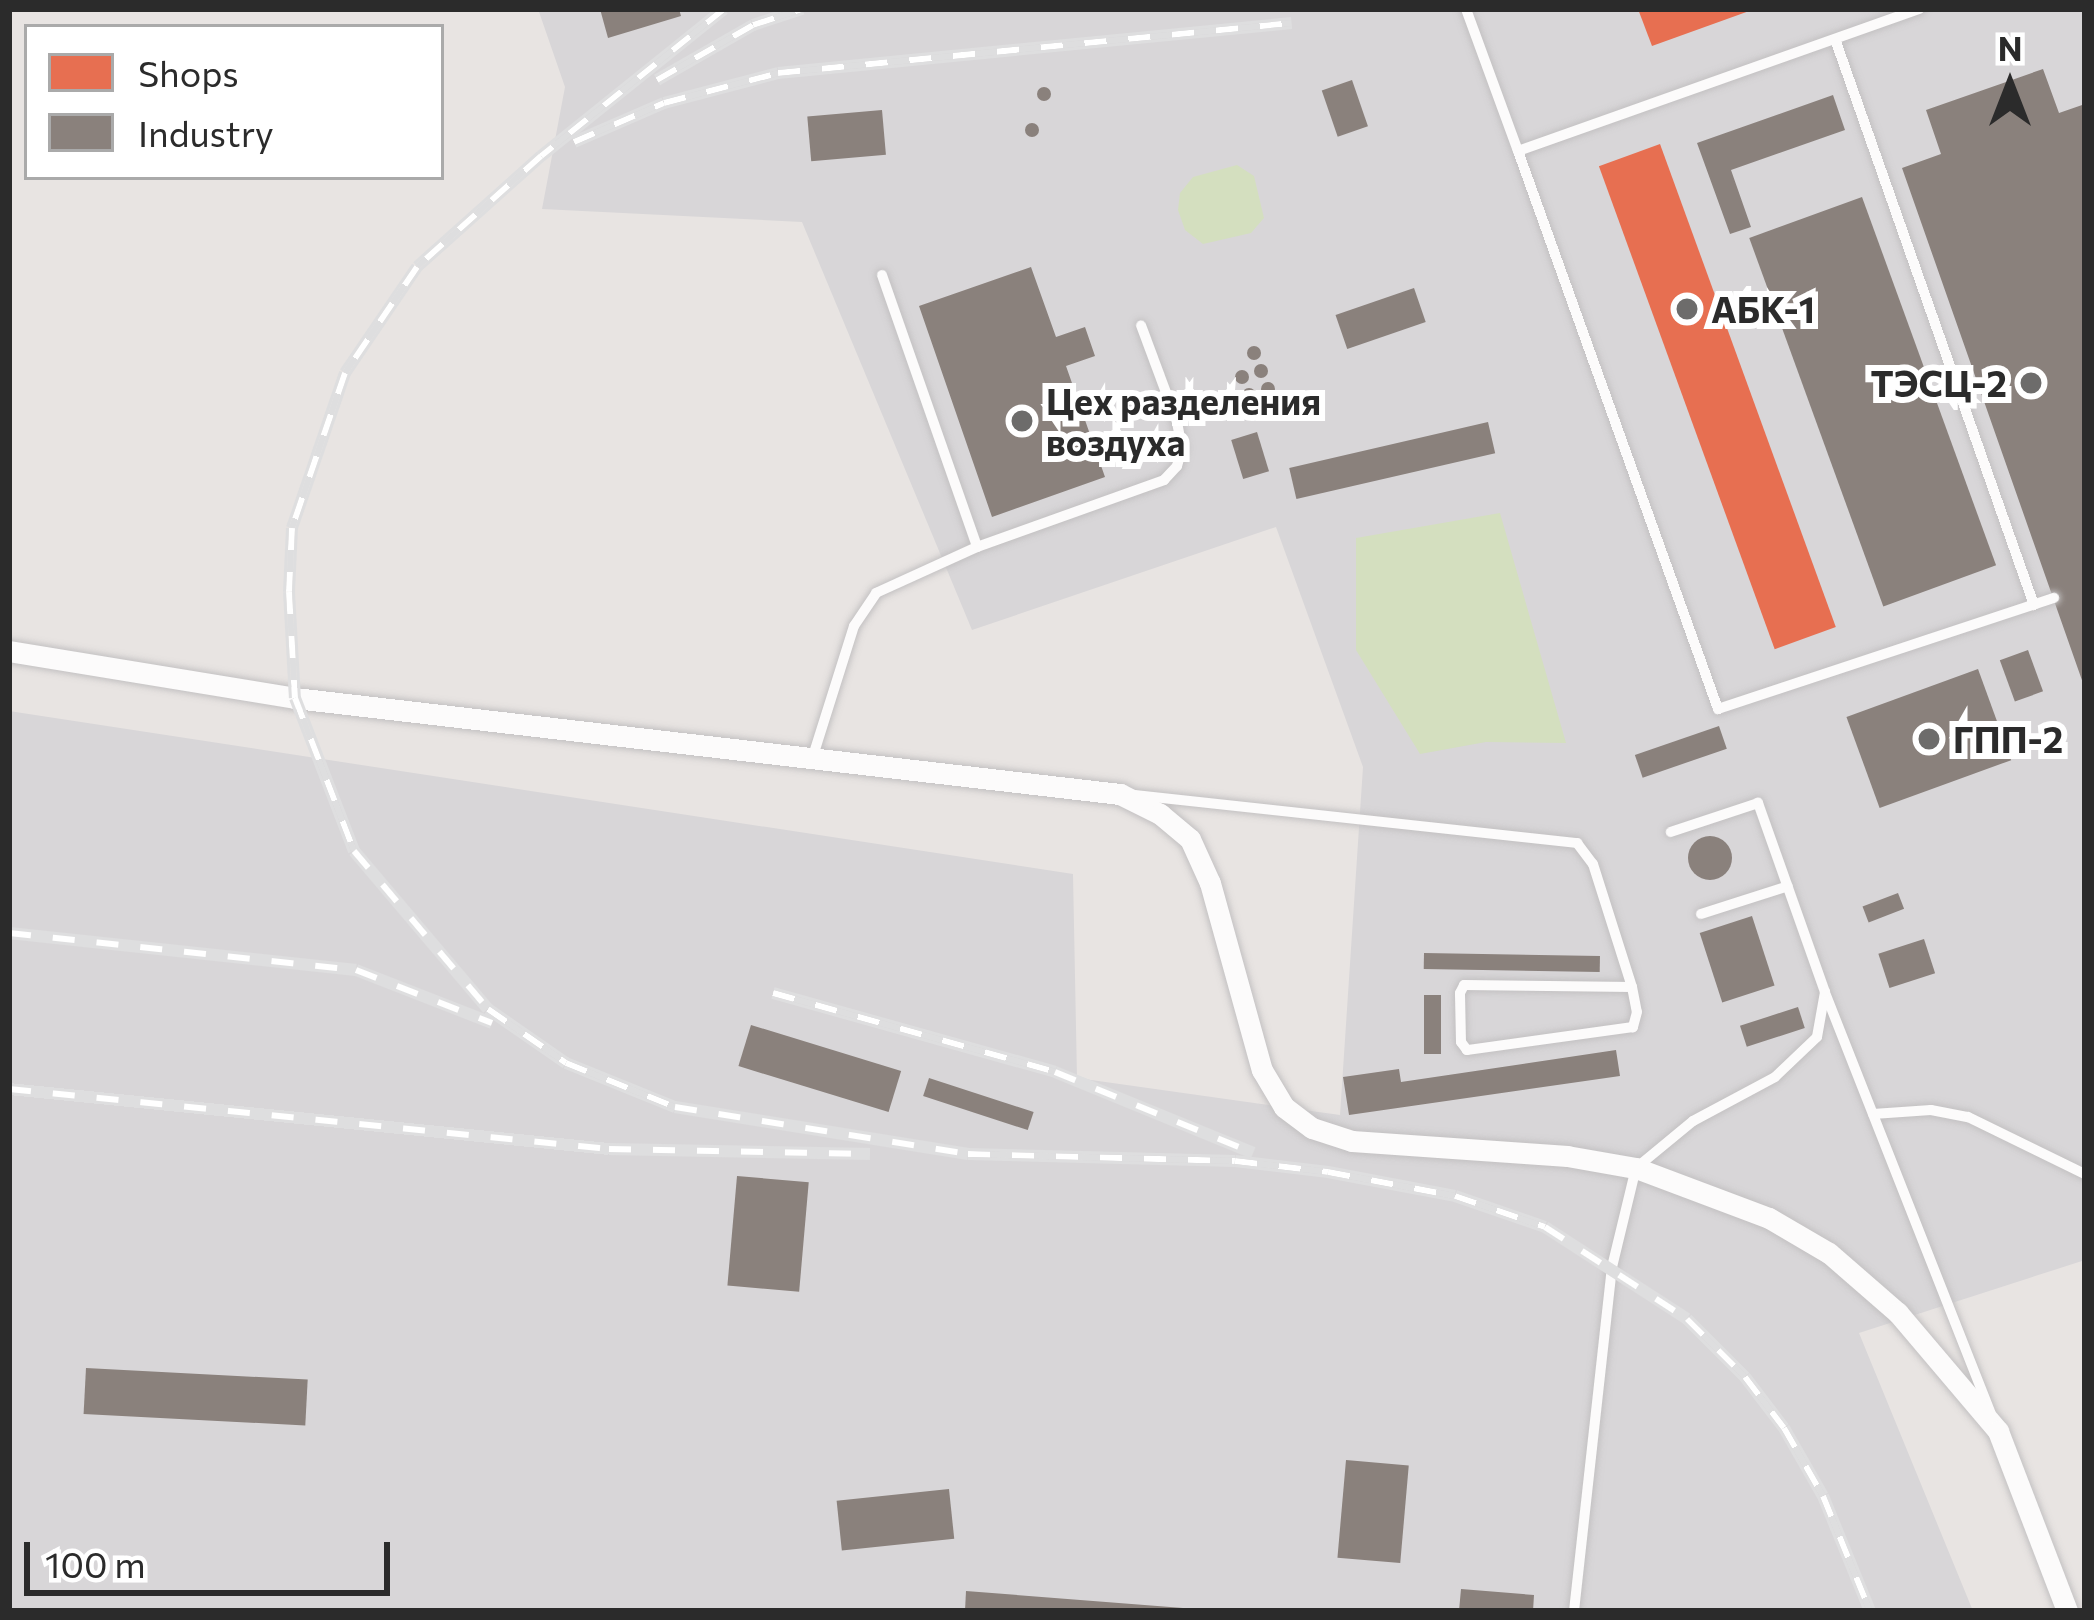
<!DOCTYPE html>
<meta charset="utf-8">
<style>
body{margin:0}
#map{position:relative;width:2094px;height:1620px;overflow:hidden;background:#e8e4e2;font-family:Commissioner,sans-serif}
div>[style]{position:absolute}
.industrial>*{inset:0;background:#d8d6d8}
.green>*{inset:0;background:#d4dfbf}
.shops>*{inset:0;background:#e76f51;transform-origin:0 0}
.industry>*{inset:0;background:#8a817c;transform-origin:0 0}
.round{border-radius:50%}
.roads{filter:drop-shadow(0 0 3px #c3c1c2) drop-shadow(0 0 3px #c3c1c2)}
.service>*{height:10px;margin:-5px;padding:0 5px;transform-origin:5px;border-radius:5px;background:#fcfbfb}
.minor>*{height:21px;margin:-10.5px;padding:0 10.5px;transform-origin:10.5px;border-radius:10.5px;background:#fcfbfb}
.rail>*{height:12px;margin-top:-6px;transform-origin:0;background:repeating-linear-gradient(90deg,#fff 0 22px,#dededf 0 44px);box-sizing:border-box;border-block:3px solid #dededf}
.dots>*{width:33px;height:33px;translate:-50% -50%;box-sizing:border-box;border:6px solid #fff;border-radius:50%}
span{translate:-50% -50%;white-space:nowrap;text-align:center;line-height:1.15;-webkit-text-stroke:12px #fff;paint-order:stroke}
.poi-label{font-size:36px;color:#2b2b2b;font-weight:700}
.left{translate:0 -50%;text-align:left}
.right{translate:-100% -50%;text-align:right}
.frame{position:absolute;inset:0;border:12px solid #2b2b2b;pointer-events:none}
.legend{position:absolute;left:24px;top:24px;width:420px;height:156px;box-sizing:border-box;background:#fff;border:3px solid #aaa;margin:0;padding:15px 21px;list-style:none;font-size:36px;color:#2b2b2b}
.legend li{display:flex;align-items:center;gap:24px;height:60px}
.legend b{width:60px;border:3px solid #aaa}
.north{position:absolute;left:1950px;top:24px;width:120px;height:120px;-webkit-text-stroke:9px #fff;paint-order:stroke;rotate:0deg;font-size:33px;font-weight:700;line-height:48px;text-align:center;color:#2b2b2b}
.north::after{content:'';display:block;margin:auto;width:42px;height:54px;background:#2b2b2b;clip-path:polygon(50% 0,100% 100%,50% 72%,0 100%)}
.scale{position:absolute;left:24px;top:1542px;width:366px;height:54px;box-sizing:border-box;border:6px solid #2b2b2b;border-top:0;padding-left:15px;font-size:36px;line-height:42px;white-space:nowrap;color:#2b2b2b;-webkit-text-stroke:9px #fff;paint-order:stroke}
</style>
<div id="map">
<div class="industrial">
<div style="clip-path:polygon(538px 9px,2085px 9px,2085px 1260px,1859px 1333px,1973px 1611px,9px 1611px,9px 711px,1073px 874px,1077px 1078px,1340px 1115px,1363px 767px,1276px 527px,972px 630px,802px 222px,542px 209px,565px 87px)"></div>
</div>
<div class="green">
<div style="clip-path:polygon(1237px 165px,1254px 176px,1264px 218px,1251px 233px,1203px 244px,1185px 230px,1178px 210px,1180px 193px,1193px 177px)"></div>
<div style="clip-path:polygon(1500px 513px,1566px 743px,1486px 742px,1420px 754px,1356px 650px,1356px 538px)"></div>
</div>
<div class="shops">
<div style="clip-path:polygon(1638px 9px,1752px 9px,1752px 10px,1652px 46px)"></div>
<div style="left:1660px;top:144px;width:514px;height:65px;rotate:70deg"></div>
</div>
<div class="industry">
<div style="clip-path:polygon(600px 9px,679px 9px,681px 16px,608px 38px)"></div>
<div style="clip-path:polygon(2043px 69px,2059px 113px,2085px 104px,2084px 686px,1902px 168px,1941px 154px,1926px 110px)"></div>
<div style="left:1352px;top:80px;width:49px;height:32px;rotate:71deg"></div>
<div class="round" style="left:1037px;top:87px;width:14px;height:14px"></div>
<div style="clip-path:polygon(1833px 95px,1845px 130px,1731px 170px,1751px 227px,1730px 234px,1697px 143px)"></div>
<div style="left:882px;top:110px;width:45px;height:75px;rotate:85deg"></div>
<div class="round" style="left:1025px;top:123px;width:14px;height:14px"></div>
<div style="left:1862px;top:197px;width:392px;height:120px;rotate:70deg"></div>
<div style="clip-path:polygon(1031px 267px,1056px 337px,1085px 327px,1095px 356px,1066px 366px,1105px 477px,992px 517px,919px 306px)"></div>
<div style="left:1414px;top:288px;width:36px;height:83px;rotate:71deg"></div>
<div class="round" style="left:1247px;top:346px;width:14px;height:14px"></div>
<div class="round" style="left:1254px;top:364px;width:14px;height:14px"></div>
<div class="round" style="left:1235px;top:370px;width:14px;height:14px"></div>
<div class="round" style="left:1261px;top:382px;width:14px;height:14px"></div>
<div class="round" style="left:1242px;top:388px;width:14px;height:14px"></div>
<div style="left:1488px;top:422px;width:32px;height:204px;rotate:77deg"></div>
<div style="left:1257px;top:432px;width:41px;height:27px;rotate:73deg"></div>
<div style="left:2028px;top:650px;width:44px;height:30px;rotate:70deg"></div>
<div style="left:1978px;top:669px;width:97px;height:140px;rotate:70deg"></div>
<div style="left:1719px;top:726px;width:24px;height:89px;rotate:71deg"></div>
<div class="round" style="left:1688px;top:836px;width:44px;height:44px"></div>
<div style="left:1898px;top:893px;width:17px;height:38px;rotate:69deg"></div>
<div style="left:1752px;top:916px;width:73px;height:55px;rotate:72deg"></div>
<div style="left:1924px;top:939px;width:36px;height:48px;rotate:72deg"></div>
<div style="left:1424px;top:953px;width:176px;height:16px;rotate:1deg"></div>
<div style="left:1424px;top:995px;width:17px;height:59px"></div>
<div style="left:1798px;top:1007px;width:22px;height:61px;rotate:72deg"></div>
<div style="left:751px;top:1025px;width:157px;height:43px;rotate:17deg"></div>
<div style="clip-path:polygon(1616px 1050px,1620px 1076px,1349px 1115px,1343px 1077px,1399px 1069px,1401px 1082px)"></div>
<div style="left:929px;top:1078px;width:110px;height:19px;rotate:18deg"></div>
<div style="left:737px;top:1176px;width:72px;height:110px;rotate:5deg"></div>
<div style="left:86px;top:1368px;width:222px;height:46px;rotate:3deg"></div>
<div style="left:1346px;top:1460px;width:63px;height:98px;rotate:5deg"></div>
<div style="left:949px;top:1489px;width:50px;height:113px;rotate:84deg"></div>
<div style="clip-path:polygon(1461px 1589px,1534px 1595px,1533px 1611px,1459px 1611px)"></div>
<div style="clip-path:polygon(966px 1591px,1183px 1608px,1183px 1611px,965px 1611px)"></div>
</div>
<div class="roads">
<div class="service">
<div style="left:1466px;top:9px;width:151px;rotate:69.9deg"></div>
<div style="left:1518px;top:151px;width:426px;rotate:-19.5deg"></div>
<div style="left:1835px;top:39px;width:600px;rotate:70.63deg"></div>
<div style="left:1518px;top:151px;width:593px;rotate:70.28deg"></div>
<div style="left:1718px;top:709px;width:354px;rotate:-18.3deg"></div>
<div style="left:882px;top:275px;width:288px;rotate:70.7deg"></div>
<div style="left:977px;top:547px;width:199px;rotate:-19.7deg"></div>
<div style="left:1164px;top:480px;width:19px;rotate:-47deg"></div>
<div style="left:1177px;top:466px;width:19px;rotate:-74deg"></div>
<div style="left:1182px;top:448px;width:26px;rotate:-101deg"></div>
<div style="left:1177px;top:422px;width:103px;rotate:-110.4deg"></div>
<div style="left:813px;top:756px;width:136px;rotate:-72.5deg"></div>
<div style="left:854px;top:626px;width:40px;rotate:-56deg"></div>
<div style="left:876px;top:593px;width:111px;rotate:-24.5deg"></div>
<div style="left:1135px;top:795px;width:445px;rotate:6.2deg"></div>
<div style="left:1577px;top:843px;width:26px;rotate:53deg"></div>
<div style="left:1593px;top:864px;width:129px;rotate:72.4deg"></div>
<div style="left:1632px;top:987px;width:25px;rotate:79deg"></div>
<div style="left:1637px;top:1012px;width:16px;rotate:105deg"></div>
<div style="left:1633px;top:1027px;width:168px;rotate:172.1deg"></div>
<div style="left:1467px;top:1050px;width:10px;rotate:-127deg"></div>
<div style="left:1461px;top:1042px;width:49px;rotate:-91.2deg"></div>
<div style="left:1460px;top:993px;width:9px;rotate:-63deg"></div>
<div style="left:1464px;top:985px;width:168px;rotate:0.7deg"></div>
<div style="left:1701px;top:914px;width:91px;rotate:-17.8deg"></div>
<div style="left:1826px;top:995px;width:449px;rotate:68.5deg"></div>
<div style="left:1873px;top:1114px;width:58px;rotate:-3.9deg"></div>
<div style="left:1931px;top:1110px;width:38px;rotate:11deg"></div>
<div style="left:1968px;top:1117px;width:130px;rotate:26deg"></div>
<div style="left:1574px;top:1611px;width:346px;rotate:-83.7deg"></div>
<div style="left:1612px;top:1267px;width:102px;rotate:-76.4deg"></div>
<div style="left:1636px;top:1168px;width:74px;rotate:-39.5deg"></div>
<div style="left:1693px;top:1121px;width:93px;rotate:-28.2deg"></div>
<div style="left:1775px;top:1077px;width:58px;rotate:-43.6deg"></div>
<div style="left:1817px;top:1037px;width:46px;rotate:-79.9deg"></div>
<div style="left:1825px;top:992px;width:201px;rotate:-109.5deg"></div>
<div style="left:1758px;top:803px;width:92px;rotate:161.6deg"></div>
</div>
<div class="minor">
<div style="left:9px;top:651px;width:290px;rotate:9.3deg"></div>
<div style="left:295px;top:698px;width:831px;rotate:6.64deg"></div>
<div style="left:1120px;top:794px;width:45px;rotate:26.6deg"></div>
<div style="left:1160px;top:814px;width:39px;rotate:40deg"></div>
<div style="left:1190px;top:839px;width:48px;rotate:65.6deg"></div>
<div style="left:1210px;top:883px;width:194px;rotate:74.5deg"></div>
<div style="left:1262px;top:1070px;width:43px;rotate:59.3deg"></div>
<div style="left:1284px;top:1107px;width:35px;rotate:37deg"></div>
<div style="left:1312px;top:1128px;width:42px;rotate:18deg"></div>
<div style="left:1352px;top:1141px;width:216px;rotate:4deg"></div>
<div style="left:1567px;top:1156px;width:70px;rotate:9.9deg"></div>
<div style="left:1636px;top:1168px;width:142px;rotate:20.6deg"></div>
<div style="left:1769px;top:1218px;width:69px;rotate:30.3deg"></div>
<div style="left:1829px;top:1253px;width:91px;rotate:41deg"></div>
<div style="left:1898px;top:1313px;width:155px;rotate:49.7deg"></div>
<div style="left:1998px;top:1431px;width:193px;rotate:69deg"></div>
</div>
</div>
<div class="rail">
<div style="left:724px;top:9px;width:235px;rotate:141.2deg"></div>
<div style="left:541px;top:156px;width:166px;rotate:138.2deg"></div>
<div style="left:417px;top:267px;width:128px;rotate:124.2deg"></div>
<div style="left:345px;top:373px;width:164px;rotate:108.9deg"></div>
<div style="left:292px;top:528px;width:64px;rotate:92.7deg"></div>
<div style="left:289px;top:592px;width:106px;rotate:86.8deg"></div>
<div style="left:295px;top:698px;width:164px;rotate:68.9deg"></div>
<div style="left:354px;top:851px;width:207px;rotate:49.7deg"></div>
<div style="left:488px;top:1009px;width:95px;rotate:34.7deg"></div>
<div style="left:566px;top:1063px;width:118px;rotate:22deg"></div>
<div style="left:675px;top:1107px;width:297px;rotate:9.1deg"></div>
<div style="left:968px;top:1154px;width:267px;rotate:1.5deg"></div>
<div style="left:1235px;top:1161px;width:94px;rotate:6.7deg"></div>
<div style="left:1328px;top:1172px;width:129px;rotate:10.7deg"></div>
<div style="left:1455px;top:1196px;width:95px;rotate:19deg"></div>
<div style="left:1545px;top:1227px;width:169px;rotate:32.9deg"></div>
<div style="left:1687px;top:1319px;width:82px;rotate:45deg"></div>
<div style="left:1745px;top:1377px;width:64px;rotate:52.6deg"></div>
<div style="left:1784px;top:1428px;width:78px;rotate:60.2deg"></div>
<div style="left:1823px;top:1496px;width:124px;rotate:67.8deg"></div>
<div style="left:657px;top:80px;width:111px;rotate:-29.8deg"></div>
<div style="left:753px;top:25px;width:52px;rotate:-18.1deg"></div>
<div style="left:574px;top:142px;width:98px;rotate:-23.4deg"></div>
<div style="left:664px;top:103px;width:118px;rotate:-14.7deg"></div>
<div style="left:778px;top:73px;width:516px;rotate:-5.56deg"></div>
<div style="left:9px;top:933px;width:349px;rotate:6.1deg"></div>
<div style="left:356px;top:970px;width:146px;rotate:21.3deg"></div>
<div style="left:773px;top:993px;width:293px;rotate:15.6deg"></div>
<div style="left:1055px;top:1072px;width:214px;rotate:22.2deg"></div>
<div style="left:9px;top:1089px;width:603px;rotate:5.71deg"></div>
<div style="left:609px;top:1149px;width:261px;rotate:1.1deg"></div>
</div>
<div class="dots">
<div style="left:1687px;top:309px;background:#6d6c6b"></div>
<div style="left:2031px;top:383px;background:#6d6c6b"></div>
<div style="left:1022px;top:421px;background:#6d6c6b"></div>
<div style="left:1929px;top:739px;background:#6d6c6b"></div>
</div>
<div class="poi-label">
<span class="left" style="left:1711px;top:309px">АБК-1</span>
<span class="right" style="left:2007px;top:383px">ТЭСЦ-2</span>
<span class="left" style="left:1046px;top:421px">Цех разделения<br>воздуха</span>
<span class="left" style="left:1953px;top:739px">ГПП-2</span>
</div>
<div class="frame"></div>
<ul class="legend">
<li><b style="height:33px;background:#e76f51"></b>Shops</li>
<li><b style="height:33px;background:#8a817c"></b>Industry</li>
</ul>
<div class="north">N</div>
<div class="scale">100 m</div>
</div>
